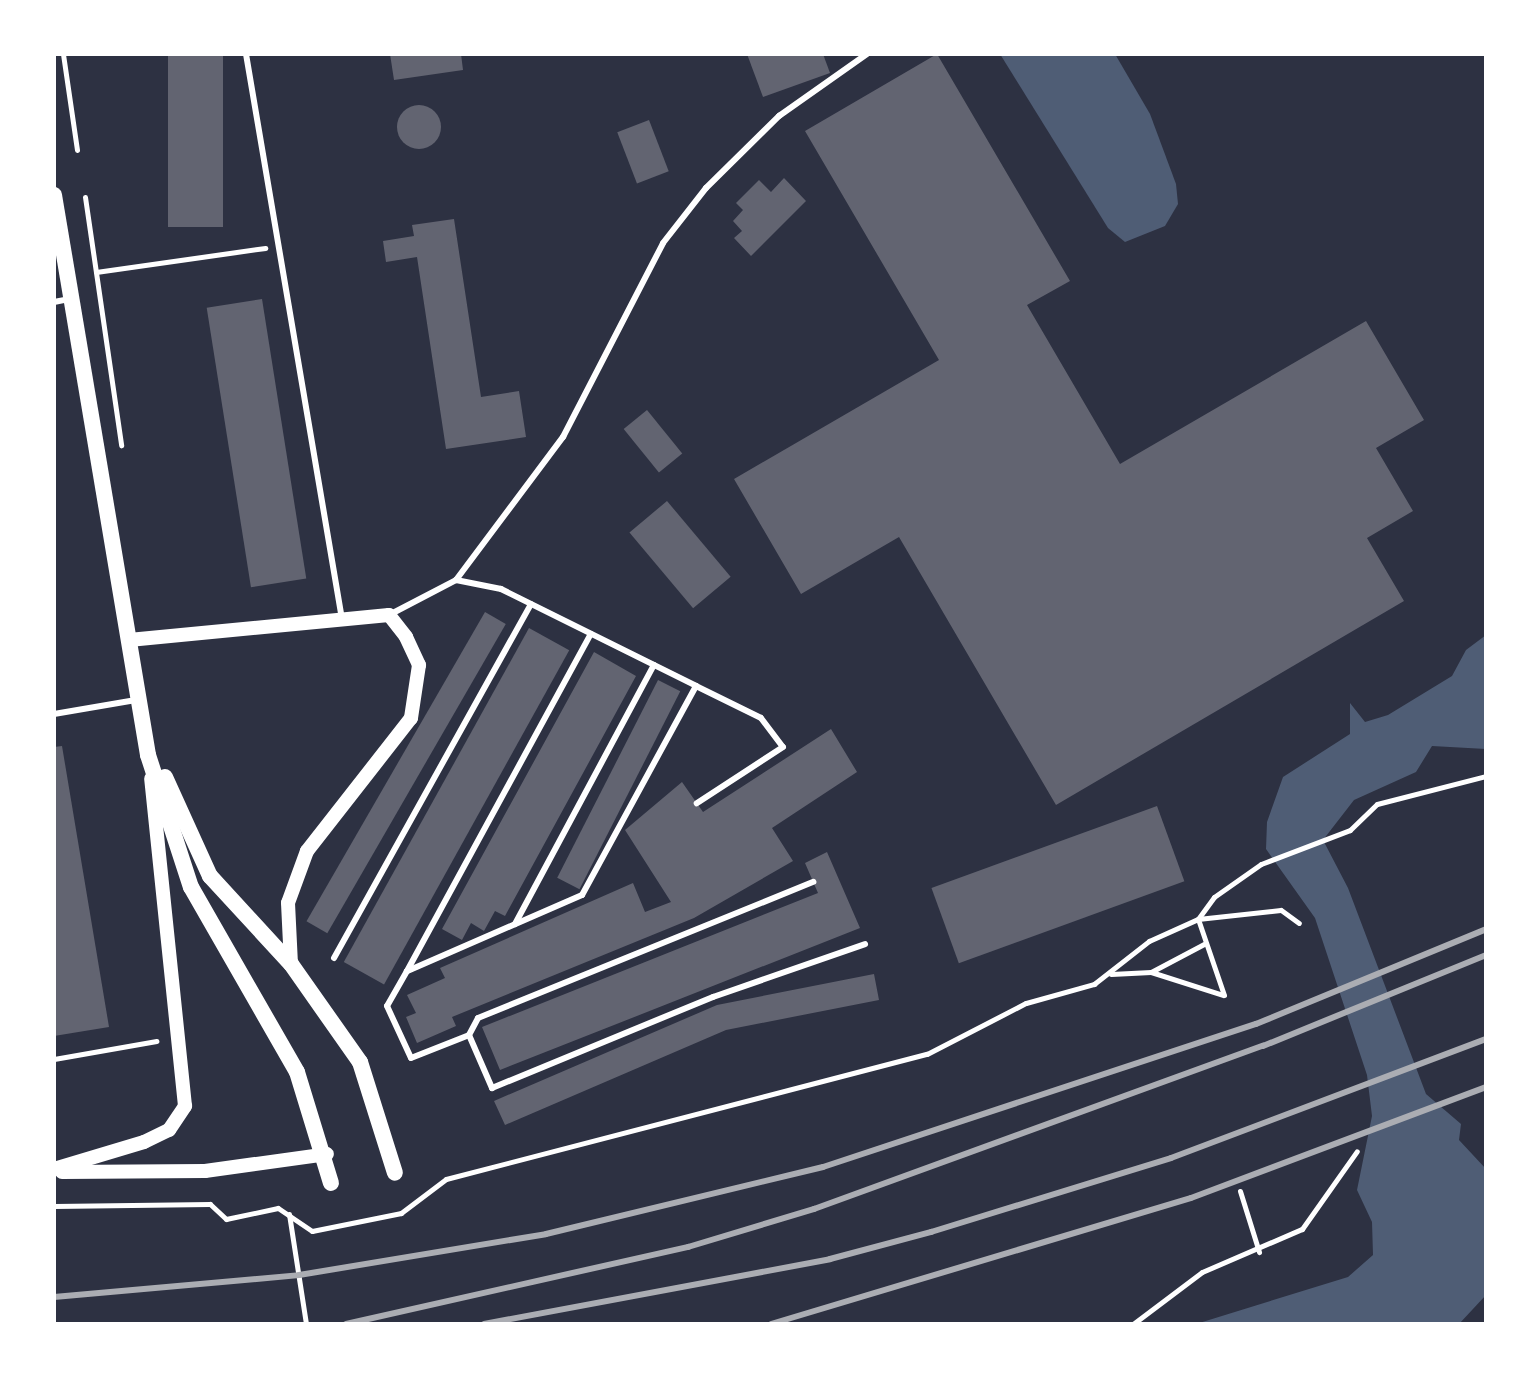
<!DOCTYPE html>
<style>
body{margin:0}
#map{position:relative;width:1540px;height:1378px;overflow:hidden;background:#2d3142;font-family:Barlow,sans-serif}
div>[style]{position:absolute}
.water>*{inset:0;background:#4f5d75}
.building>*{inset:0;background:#626471;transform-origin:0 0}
.round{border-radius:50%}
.path>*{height:5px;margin:-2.5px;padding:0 2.5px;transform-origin:2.5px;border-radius:2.5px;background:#fff}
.service>*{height:6px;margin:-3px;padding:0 3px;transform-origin:3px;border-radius:3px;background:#fff}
.tertiary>*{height:14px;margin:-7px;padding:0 7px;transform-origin:7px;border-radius:7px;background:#fff}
.secondary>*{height:16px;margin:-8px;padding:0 8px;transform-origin:8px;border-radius:8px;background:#fff}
.rail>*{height:6px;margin:-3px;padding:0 3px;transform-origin:3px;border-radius:3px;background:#abadb3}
span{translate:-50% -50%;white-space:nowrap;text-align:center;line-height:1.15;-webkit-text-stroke:8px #fff;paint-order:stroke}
.frame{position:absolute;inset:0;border:56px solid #fff;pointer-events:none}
</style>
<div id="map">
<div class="water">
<div style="clip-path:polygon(1000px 54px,1115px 54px,1150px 114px,1176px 184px,1178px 204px,1165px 226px,1125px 242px,1108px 228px)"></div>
<div style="clip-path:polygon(1486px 635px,1486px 749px,1432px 746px,1416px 772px,1354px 800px,1323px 840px,1348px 888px,1426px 1094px,1461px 1124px,1459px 1140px,1486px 1169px,1486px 1295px,1459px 1324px,1196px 1324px,1348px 1277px,1373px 1255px,1372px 1222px,1357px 1190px,1372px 1116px,1367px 1075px,1315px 918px,1266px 849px,1267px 822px,1283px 777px,1350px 734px,1350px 703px,1365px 722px,1388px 715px,1452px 676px,1466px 650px)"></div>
</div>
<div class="building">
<div style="left:168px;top:54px;width:55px;height:173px"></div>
<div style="clip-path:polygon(390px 54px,461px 54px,463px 70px,394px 80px)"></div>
<div style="clip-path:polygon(747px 54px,823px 54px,830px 73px,763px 97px)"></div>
<div style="clip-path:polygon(937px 54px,1070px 281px,1027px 305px,1120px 464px,1366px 321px,1424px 420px,1376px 448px,1413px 511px,1367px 538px,1404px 601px,1056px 805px,899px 537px,801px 594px,734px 479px,939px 360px,805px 131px)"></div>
<div class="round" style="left:397px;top:105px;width:44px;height:44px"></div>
<div style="left:649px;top:120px;width:55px;height:34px;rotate:69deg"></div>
<div style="clip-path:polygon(784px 178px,806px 201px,751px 256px,734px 238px,742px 231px,733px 221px,743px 210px,736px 203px,759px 180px,771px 192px)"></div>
<div style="clip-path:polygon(454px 219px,481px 397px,519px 391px,526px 437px,446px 449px,417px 257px,386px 262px,383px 241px,414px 236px,412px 225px)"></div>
<div style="left:262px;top:299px;width:283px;height:56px;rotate:81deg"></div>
<div style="left:647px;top:410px;width:56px;height:30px;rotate:51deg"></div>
<div style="left:667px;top:501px;width:99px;height:49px;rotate:50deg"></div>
<div style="left:485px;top:612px;width:24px;height:357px;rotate:30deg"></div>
<div style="left:529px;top:628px;width:46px;height:382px;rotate:29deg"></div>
<div style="clip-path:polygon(594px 652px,636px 676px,505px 916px,495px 911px,484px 931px,471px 923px,462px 940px,442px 929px)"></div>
<div style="left:658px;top:680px;width:25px;height:222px;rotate:27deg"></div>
<div style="clip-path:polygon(831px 729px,857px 772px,772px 828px,793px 861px,694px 918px,452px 1017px,456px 1026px,417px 1043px,406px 1017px,416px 1013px,407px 995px,445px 978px,440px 968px,633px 883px,645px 912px,671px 902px,625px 830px,682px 782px,703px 812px)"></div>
<div style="clip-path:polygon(62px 746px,109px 1027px,54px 1036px,54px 747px)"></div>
<div style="left:1157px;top:806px;width:80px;height:240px;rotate:70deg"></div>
<div style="clip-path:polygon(827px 852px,860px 928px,500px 1070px,482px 1027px,818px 893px,805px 863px)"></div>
<div style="clip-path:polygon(874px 974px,879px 1000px,726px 1030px,505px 1125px,494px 1101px,717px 1005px)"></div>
</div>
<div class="path">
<div style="left:63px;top:54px;width:97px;rotate:81.7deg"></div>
<div style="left:85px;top:197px;width:251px;rotate:81.7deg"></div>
<div style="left:96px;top:272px;width:171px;rotate:-8.1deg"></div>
<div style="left:1151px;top:972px;width:76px;rotate:17.7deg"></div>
<div style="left:1111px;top:974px;width:40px;rotate:-2.9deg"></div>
<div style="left:1151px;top:972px;width:62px;rotate:-27.8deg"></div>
<div style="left:1224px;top:995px;width:80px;rotate:-108.9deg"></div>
<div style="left:1198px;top:919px;width:83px;rotate:-6.2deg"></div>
<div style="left:1281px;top:910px;width:22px;rotate:36deg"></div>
<div style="left:54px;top:1059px;width:104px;rotate:-10deg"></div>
<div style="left:1240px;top:1191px;width:64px;rotate:72.7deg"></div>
<div style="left:54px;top:1206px;width:156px;rotate:-0.7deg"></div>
<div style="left:210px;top:1204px;width:22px;rotate:43deg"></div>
<div style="left:226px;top:1219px;width:53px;rotate:-11.9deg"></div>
<div style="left:278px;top:1208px;width:41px;rotate:34.1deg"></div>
<div style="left:312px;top:1231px;width:91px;rotate:-11.4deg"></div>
<div style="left:401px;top:1213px;width:56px;rotate:-37.1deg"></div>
<div style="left:446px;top:1179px;width:497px;rotate:-14.6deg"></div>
<div style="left:927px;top:1054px;width:111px;rotate:-27.3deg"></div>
<div style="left:1026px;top:1003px;width:71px;rotate:-15.6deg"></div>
<div style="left:1094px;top:984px;width:70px;rotate:-38deg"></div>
<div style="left:1149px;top:941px;width:54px;rotate:-24.2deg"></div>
<div style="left:1198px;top:919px;width:27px;rotate:-54deg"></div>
<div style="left:1214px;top:897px;width:57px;rotate:-35.1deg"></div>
<div style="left:1261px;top:864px;width:95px;rotate:-20.9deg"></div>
<div style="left:1350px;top:830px;width:37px;rotate:-44deg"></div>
<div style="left:1377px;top:804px;width:113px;rotate:-14.4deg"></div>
<div style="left:289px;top:1214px;width:111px;rotate:81.2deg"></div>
<div style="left:1133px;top:1324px;width:86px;rotate:-37deg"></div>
<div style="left:1202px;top:1272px;width:109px;rotate:-23.3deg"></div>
<div style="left:1302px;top:1229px;width:95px;rotate:-54.8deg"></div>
</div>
<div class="service">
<div style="left:246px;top:54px;width:573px;rotate:80.36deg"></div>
<div style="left:54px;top:302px;width:15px;rotate:-11deg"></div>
<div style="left:456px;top:580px;width:46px;rotate:11.3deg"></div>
<div style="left:501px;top:589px;width:218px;rotate:26.4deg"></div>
<div style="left:696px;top:686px;width:238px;rotate:118.6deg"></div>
<div style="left:582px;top:895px;width:191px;rotate:156.5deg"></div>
<div style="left:407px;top:971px;width:40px;rotate:119.7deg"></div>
<div style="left:387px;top:1006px;width:57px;rotate:65.2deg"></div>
<div style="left:411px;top:1058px;width:62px;rotate:-21.6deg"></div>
<div style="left:469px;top:1035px;width:58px;rotate:66.5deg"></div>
<div style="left:492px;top:1088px;width:239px;rotate:-22.4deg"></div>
<div style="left:713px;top:997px;width:161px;rotate:-19.2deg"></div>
<div style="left:389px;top:615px;width:76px;rotate:-27.6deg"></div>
<div style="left:456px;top:580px;width:179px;rotate:-53.2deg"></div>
<div style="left:563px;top:437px;width:218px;rotate:-62.7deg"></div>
<div style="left:663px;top:243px;width:70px;rotate:-52deg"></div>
<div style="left:706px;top:188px;width:103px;rotate:-44.6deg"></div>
<div style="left:779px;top:116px;width:108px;rotate:-35.2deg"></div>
<div style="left:696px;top:686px;width:72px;rotate:26.2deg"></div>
<div style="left:761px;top:718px;width:36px;rotate:53deg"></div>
<div style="left:783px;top:747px;width:103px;rotate:146.9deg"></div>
<div style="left:54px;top:714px;width:83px;rotate:-9.7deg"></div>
<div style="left:515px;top:924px;width:294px;rotate:-61.8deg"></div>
<div style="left:334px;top:958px;width:405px;rotate:-60.9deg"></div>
<div style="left:407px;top:971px;width:384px;rotate:-61.4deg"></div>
<div style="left:469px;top:1035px;width:19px;rotate:-62deg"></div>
<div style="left:478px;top:1018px;width:362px;rotate:-22.1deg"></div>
</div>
<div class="tertiary">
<div style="left:129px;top:640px;width:261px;rotate:-5.5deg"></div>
<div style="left:389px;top:615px;width:28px;rotate:52deg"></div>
<div style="left:406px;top:637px;width:31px;rotate:65deg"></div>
<div style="left:419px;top:665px;width:54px;rotate:98.6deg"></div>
<div style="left:411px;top:718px;width:169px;rotate:128deg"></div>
<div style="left:307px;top:851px;width:55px;rotate:110.1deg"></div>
<div style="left:288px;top:903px;width:61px;rotate:87.2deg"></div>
<div style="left:54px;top:1169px;width:94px;rotate:-16.7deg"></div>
<div style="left:144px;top:1142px;width:28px;rotate:-26deg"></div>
<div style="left:169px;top:1130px;width:29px;rotate:-56deg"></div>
<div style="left:185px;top:1106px;width:329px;rotate:-95.9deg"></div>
<div style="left:62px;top:1172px;width:143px;rotate:-0.4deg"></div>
<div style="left:205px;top:1171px;width:123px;rotate:-7.9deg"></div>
</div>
<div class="secondary">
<div style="left:54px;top:195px;width:568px;rotate:80.47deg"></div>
<div style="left:148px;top:755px;width:139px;rotate:72deg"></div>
<div style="left:191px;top:887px;width:213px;rotate:60.2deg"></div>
<div style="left:297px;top:1072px;width:116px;rotate:73deg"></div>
<div style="left:165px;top:777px;width:109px;rotate:65.6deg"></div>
<div style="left:210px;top:876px;width:120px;rotate:47.4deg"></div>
<div style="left:291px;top:964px;width:120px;rotate:54.9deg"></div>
<div style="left:360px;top:1062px;width:116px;rotate:72.5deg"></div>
</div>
<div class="rail">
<div style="left:54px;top:1297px;width:246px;rotate:-5.1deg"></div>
<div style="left:299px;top:1275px;width:250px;rotate:-9.4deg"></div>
<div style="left:546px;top:1234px;width:285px;rotate:-13.6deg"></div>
<div style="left:823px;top:1167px;width:456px;rotate:-18.3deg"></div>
<div style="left:1256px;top:1024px;width:249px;rotate:-22.4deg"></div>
<div style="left:346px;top:1324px;width:351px;rotate:-12.7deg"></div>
<div style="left:688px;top:1247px;width:132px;rotate:-16.8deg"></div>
<div style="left:814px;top:1209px;width:478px;rotate:-20deg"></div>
<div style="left:1263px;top:1046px;width:241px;rotate:-22.2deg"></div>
<div style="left:484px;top:1324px;width:352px;rotate:-10.6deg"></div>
<div style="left:830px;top:1259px;width:105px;rotate:-15deg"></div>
<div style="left:931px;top:1232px;width:251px;rotate:-17.1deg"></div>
<div style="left:1171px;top:1158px;width:337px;rotate:-20.7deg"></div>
<div style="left:771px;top:1324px;width:438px;rotate:-16.7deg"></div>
<div style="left:1191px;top:1198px;width:315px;rotate:-20.6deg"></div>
</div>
<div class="frame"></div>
</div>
